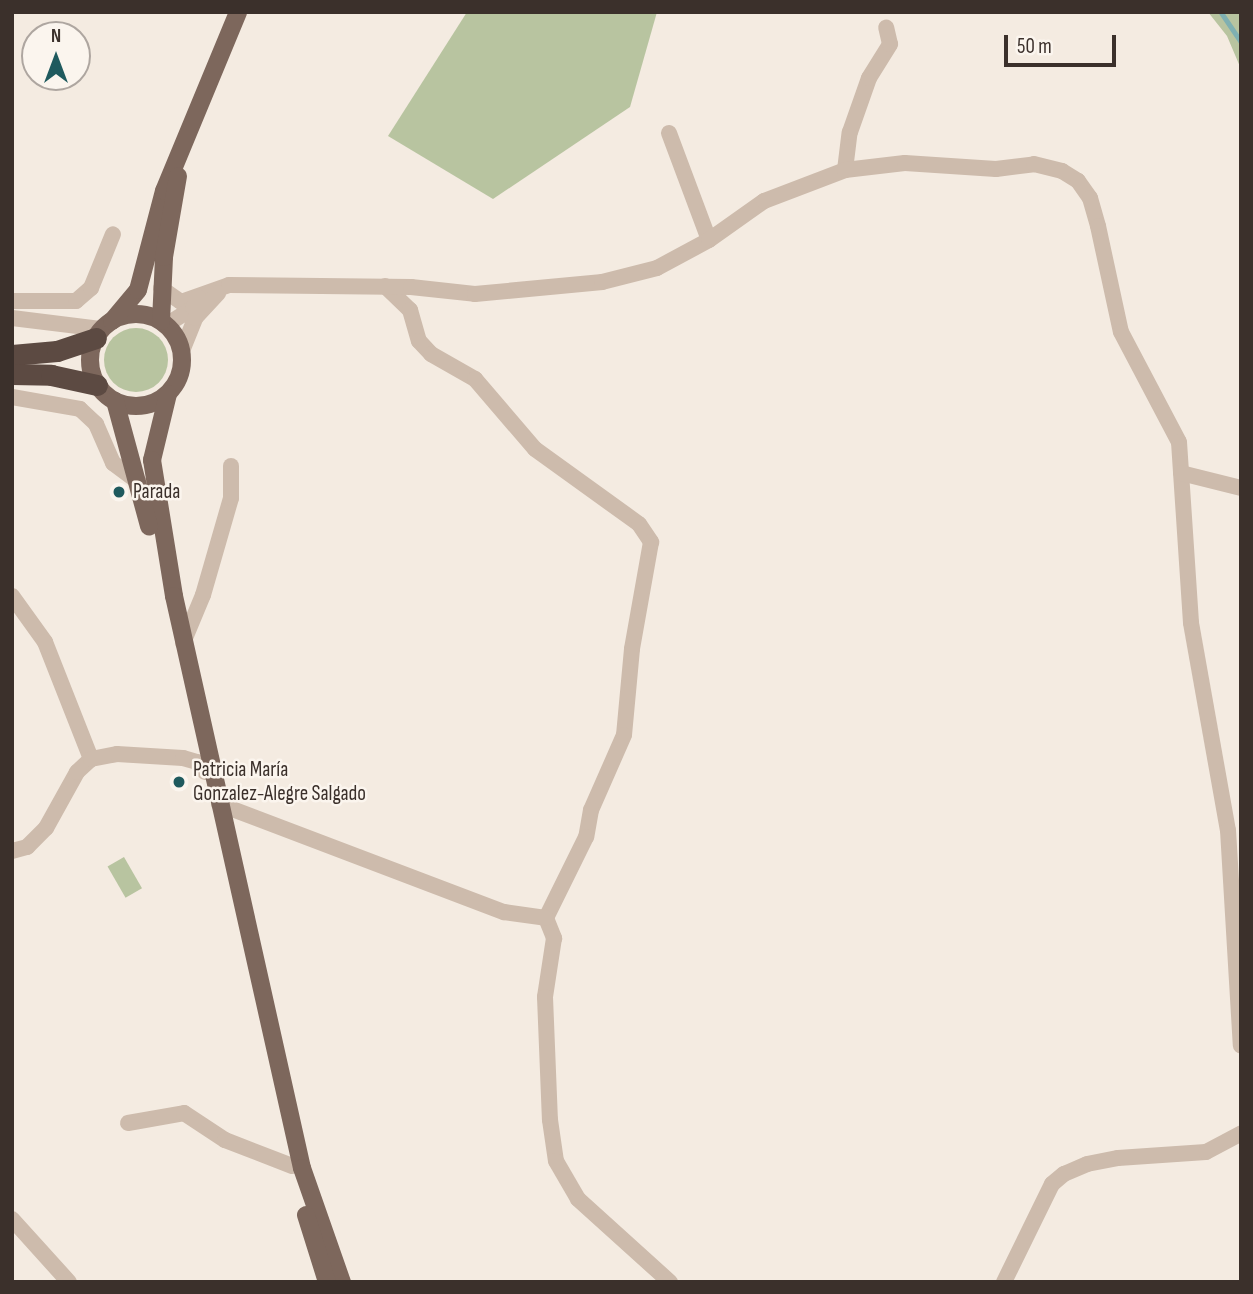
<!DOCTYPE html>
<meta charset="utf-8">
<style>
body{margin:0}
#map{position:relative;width:1253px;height:1294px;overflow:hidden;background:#f4ebe1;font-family:"Sofia Sans Condensed",sans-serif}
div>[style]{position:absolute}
.green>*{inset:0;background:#b8c4a0;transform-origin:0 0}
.round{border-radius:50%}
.stream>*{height:4.5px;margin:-2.25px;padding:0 2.25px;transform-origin:2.25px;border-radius:2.25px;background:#7fb0b2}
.minor>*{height:16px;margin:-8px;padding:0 8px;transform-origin:8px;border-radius:8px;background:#cdbbac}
.major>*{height:18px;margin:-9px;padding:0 9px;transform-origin:9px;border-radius:9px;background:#7d675c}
.major>.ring{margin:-9px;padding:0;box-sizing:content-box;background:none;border:18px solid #7d675c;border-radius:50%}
.highway>*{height:21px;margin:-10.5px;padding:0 10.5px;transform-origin:10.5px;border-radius:10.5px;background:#5c4a42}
.dots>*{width:19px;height:19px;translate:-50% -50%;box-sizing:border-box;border:4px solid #fbf5ee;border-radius:50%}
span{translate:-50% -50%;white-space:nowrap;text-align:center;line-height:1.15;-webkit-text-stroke:5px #fbf5ee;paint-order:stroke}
.poi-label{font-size:21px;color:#3b302b}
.left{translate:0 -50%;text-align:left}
.frame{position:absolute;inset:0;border:14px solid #3b302b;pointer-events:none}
.north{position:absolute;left:21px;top:21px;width:70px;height:70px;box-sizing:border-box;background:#fbf5ee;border:2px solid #aea6a0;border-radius:50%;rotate:0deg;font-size:19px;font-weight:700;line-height:28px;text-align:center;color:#3b302b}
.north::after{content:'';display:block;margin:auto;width:24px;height:32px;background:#1f5a5e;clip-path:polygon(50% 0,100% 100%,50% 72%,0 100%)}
.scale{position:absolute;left:1004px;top:35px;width:112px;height:32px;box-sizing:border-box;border:4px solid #3b302b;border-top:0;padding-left:9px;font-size:21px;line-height:24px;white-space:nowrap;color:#3b302b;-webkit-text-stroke:5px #fbf5ee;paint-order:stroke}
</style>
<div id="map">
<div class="green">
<div style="clip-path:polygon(467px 12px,657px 12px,630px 107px,493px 199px,388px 136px)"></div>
<div style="clip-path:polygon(1208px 12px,1241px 12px,1241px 69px,1227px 36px)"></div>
<div class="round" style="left:104px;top:328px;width:64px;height:64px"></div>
<div style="left:124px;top:857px;width:36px;height:19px;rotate:60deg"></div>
</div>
<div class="stream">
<div style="left:1221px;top:12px;width:36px;rotate:56deg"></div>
</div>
<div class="minor">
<div style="left:669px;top:133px;width:114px;rotate:69.5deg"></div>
<div style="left:845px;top:170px;width:38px;rotate:-83deg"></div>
<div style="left:850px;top:132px;width:57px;rotate:-70.6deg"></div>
<div style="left:869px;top:78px;width:40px;rotate:-58deg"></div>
<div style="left:890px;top:44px;width:17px;rotate:-103deg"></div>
<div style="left:385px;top:286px;width:35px;rotate:44deg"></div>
<div style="left:410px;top:310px;width:32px;rotate:74deg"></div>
<div style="left:419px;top:341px;width:18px;rotate:47deg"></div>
<div style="left:431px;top:354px;width:51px;rotate:29.6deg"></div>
<div style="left:475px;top:379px;width:92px;rotate:49.4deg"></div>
<div style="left:535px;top:449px;width:128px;rotate:35.8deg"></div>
<div style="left:639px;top:524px;width:22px;rotate:56deg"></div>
<div style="left:651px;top:542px;width:109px;rotate:100.1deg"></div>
<div style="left:632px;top:649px;width:86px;rotate:95.3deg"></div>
<div style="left:624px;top:735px;width:82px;rotate:113.7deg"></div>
<div style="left:591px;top:810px;width:27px;rotate:100deg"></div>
<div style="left:586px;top:837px;width:90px;rotate:116.3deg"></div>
<div style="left:546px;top:918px;width:22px;rotate:68deg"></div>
<div style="left:554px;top:938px;width:60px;rotate:98.7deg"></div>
<div style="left:545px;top:997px;width:123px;rotate:87.7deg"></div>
<div style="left:550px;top:1120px;width:41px;rotate:81.7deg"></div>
<div style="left:556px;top:1161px;width:44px;rotate:59.9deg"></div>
<div style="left:578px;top:1199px;width:124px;rotate:42.1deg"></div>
<div style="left:161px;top:288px;width:24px;rotate:35deg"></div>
<div style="left:181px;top:302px;width:51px;rotate:-19.5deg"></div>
<div style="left:229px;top:285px;width:182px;rotate:0.6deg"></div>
<div style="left:411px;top:287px;width:64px;rotate:6.2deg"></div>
<div style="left:475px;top:294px;width:128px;rotate:-5.4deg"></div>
<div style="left:602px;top:282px;width:57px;rotate:-14.3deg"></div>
<div style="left:657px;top:268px;width:59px;rotate:-28.3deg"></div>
<div style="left:709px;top:240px;width:67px;rotate:-35.3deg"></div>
<div style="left:764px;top:201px;width:87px;rotate:-20.9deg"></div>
<div style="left:845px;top:170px;width:60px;rotate:-6.7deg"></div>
<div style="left:905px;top:163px;width:91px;rotate:3.8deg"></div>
<div style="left:996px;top:169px;width:38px;rotate:-7deg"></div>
<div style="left:1034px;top:164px;width:29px;rotate:14deg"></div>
<div style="left:1062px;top:171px;width:19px;rotate:32deg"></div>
<div style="left:1078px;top:181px;width:21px;rotate:55deg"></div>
<div style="left:1090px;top:198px;width:29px;rotate:74deg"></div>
<div style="left:1098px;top:226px;width:108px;rotate:77.8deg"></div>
<div style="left:1121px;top:332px;width:124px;rotate:62.2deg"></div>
<div style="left:1179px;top:442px;width:181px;rotate:86.2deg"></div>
<div style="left:1191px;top:623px;width:210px;rotate:79.9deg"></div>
<div style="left:1228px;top:830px;width:216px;rotate:86.6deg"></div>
<div style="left:12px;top:301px;width:64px"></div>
<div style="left:76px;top:301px;width:20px;rotate:-41deg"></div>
<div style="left:91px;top:288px;width:58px;rotate:-67.8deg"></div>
<div style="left:12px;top:318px;width:91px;rotate:7deg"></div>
<div style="left:166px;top:325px;width:32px;rotate:-32deg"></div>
<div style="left:193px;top:308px;width:12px;rotate:-66deg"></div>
<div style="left:182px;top:351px;width:35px;rotate:-68deg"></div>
<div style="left:195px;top:318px;width:34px;rotate:-47deg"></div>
<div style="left:12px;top:397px;width:69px;rotate:10deg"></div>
<div style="left:80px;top:409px;width:22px;rotate:43deg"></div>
<div style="left:96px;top:424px;width:43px;rotate:66.4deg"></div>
<div style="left:113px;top:463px;width:34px;rotate:37deg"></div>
<div style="left:1181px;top:473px;width:62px;rotate:14deg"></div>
<div style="left:12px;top:596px;width:57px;rotate:54.3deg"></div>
<div style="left:45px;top:642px;width:126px;rotate:68.5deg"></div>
<div style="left:183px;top:643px;width:52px;rotate:-67.4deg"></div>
<div style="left:203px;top:595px;width:101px;rotate:-73.9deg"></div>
<div style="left:231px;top:498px;width:32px;rotate:-90deg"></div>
<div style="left:219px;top:804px;width:305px;rotate:20.8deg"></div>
<div style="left:504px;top:912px;width:42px;rotate:8.1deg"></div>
<div style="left:12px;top:851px;width:16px;rotate:-15deg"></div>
<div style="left:27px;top:847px;width:27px;rotate:-45deg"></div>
<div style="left:46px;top:828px;width:64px;rotate:-61deg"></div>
<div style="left:77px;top:772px;width:19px;rotate:-43deg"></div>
<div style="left:91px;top:759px;width:26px;rotate:-11deg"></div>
<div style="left:117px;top:754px;width:66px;rotate:3.5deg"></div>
<div style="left:183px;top:758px;width:15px;rotate:16deg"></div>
<div style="left:197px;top:762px;width:13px;rotate:51deg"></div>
<div style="left:128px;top:1123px;width:57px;rotate:-10.1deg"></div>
<div style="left:184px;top:1113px;width:49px;rotate:33.4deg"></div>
<div style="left:225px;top:1140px;width:72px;rotate:21.2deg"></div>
<div style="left:12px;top:1219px;width:85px;rotate:47.9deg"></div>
<div style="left:1004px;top:1282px;width:109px;rotate:-63.9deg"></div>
<div style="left:1052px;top:1184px;width:16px;rotate:-40deg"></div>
<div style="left:1064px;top:1174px;width:25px;rotate:-23deg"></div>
<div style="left:1087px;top:1164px;width:32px;rotate:-11deg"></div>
<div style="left:1118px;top:1158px;width:88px;rotate:-3.9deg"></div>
<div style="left:1206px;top:1152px;width:40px;rotate:-28deg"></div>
</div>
<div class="major">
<div class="ring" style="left:90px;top:314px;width:74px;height:74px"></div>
<div style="left:112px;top:321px;width:40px;rotate:-50deg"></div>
<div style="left:138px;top:290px;width:102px;rotate:-75.3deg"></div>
<div style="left:164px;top:191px;width:194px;rotate:-67.5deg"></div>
<div style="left:161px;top:321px;width:64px;rotate:-87.3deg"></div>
<div style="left:164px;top:257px;width:82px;rotate:-80.2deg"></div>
<div style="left:168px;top:394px;width:68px;rotate:103.6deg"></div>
<div style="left:152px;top:460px;width:138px;rotate:80.8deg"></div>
<div style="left:174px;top:596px;width:586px;rotate:77.39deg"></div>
<div style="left:302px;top:1168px;width:121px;rotate:70.7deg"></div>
<div style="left:115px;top:401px;width:130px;rotate:74.8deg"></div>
<div style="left:306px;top:1215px;width:70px;rotate:72.6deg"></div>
</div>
<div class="highway">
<div style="left:12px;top:355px;width:45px;rotate:-5.1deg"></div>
<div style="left:57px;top:351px;width:41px;rotate:-18.4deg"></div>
<div style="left:12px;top:374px;width:39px;rotate:1deg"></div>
<div style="left:51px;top:375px;width:47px;rotate:12.3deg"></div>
</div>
<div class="dots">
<div style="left:119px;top:492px;background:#1f5a5e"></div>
<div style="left:179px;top:782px;background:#1f5a5e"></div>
</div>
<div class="poi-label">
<span class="left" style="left:133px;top:492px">Parada</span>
<span class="left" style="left:193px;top:782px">Patricia María<br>Gonzalez-Alegre Salgado</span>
</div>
<div class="frame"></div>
<div class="north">N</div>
<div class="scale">50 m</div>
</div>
